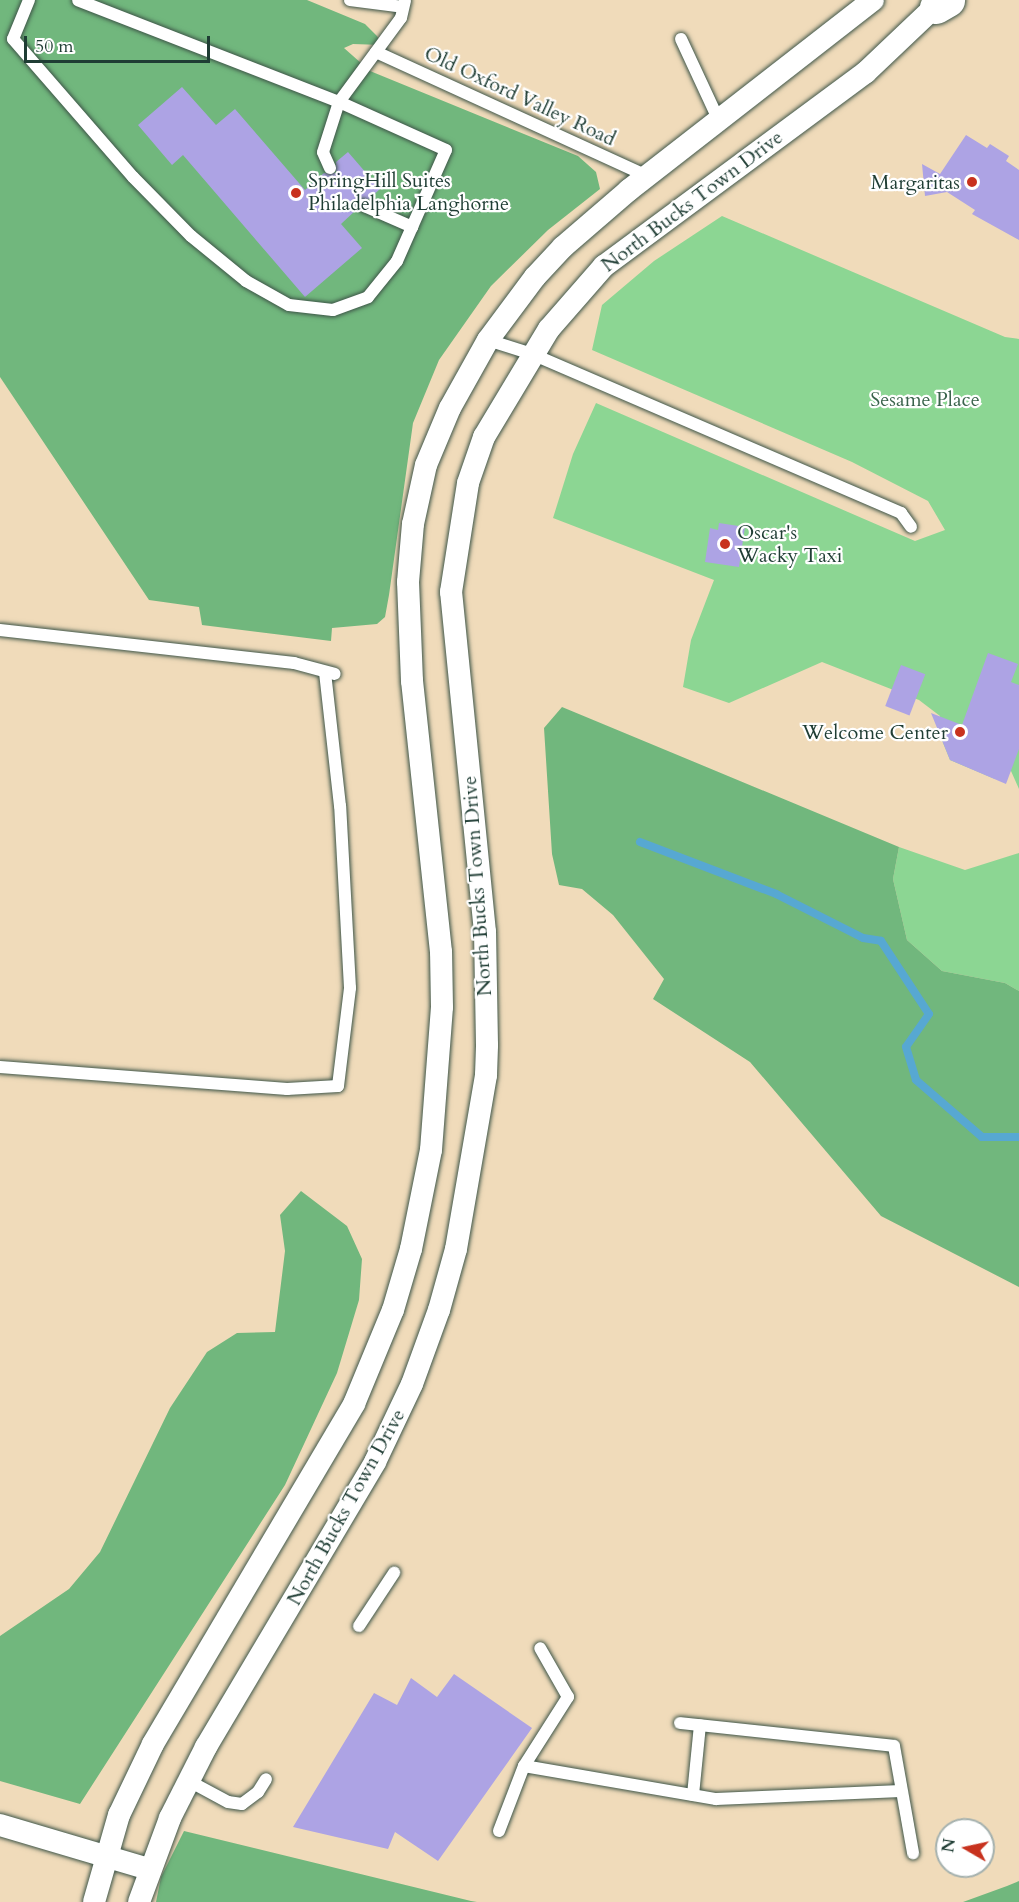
<!DOCTYPE html>
<style>
body{margin:0}
#map{position:relative;width:1019px;height:1902px;overflow:hidden;background:#f0dbba;font-family:Cardo,serif}
div>[style]{position:absolute}
.green>*{inset:0;background:#8cd693}
.forest>*{inset:0;background:#71b77d}
.stream>*{height:8px;margin:-4px;padding:0 4px;transform-origin:4px;border-radius:4px;background:#57a8d2}
.building>*{inset:0;background:#ada3e4;transform-origin:0 0}
.roads{filter:drop-shadow(0 0 2px #3e5548) drop-shadow(0 0 2px #3e5548)}
.lane>*{height:12px;margin:-6px;padding:0 6px;transform-origin:6px;border-radius:6px;background:#fff}
.street>*{height:22px;margin:-11px;padding:0 11px;transform-origin:11px;border-radius:11px;background:#fff}
.primary>*{height:33px;margin:-16.5px;padding:0 16.5px;transform-origin:16.5px;border-radius:16.5px;background:#fff}
.dots>*{width:16px;height:16px;translate:-50% -50%;box-sizing:border-box;border:3px solid #fff;border-radius:50%}
span{translate:-50% -50%;white-space:nowrap;text-align:center;line-height:1.15;-webkit-text-stroke:4.5px #fff;paint-order:stroke}
.street-label{font-size:20px;color:#1f3d34}
.poi-label{font-size:20px;color:#1f3d34}
.left{translate:0 -50%;text-align:left}
.right{translate:-100% -50%;text-align:right}
.park-label{font-size:20px;color:#3a634c}
.north{position:absolute;left:935px;top:1818px;width:60px;height:60px;box-sizing:border-box;background:#fff;border:2px solid #a5b1ae;border-radius:50%;rotate:279deg;font-size:16px;font-weight:700;line-height:24px;text-align:center;color:#1f3d34}
.north::after{content:'';display:block;margin:auto;width:21px;height:27px;background:#c8321e;clip-path:polygon(50% 0,100% 100%,50% 72%,0 100%)}
.scale{position:absolute;left:24px;top:36px;width:186px;height:27px;box-sizing:border-box;border:3px solid #1f3d34;border-top:0;padding-left:8px;font-size:18px;line-height:21px;white-space:nowrap;color:#1f3d34;-webkit-text-stroke:4px #fff;paint-order:stroke}
</style>
<div id="map">
<div class="green">
<div style="clip-path:polygon(722px 216px,1005px 337px,1019px 339px,1019px 789px,1011px 771px,995px 779px,950px 760px,937px 728px,940px 716px,919px 700px,822px 662px,729px 703px,683px 687px,691px 640px,714px 580px,553px 518px,573px 454px,596px 403px,915px 541px,945px 530px,928px 501px,852px 462px,592px 350px,602px 305px,654px 261px)"></div>
<div style="clip-path:polygon(899px 847px,965px 870px,1019px 853px,1019px 991px,1005px 983px,942px 971px,907px 940px,893px 879px)"></div>
</div>
<div class="forest">
<div style="clip-path:polygon(0 0,307px 0,365px 24px,377px 36px,382px 45px,353px 44px,344px 48px,370px 71px,578px 156px,596px 172px,600px 189px,548px 230px,491px 286px,439px 360px,413px 423px,389px 595px,385px 617px,377px 624px,332px 628px,331px 641px,202px 625px,199px 607px,149px 600px,0 377px)"></div>
<div style="clip-path:polygon(562px 707px,899px 847px,893px 879px,907px 940px,942px 971px,1005px 983px,1019px 991px,1019px 1287px,881px 1216px,750px 1062px,653px 999px,664px 979px,613px 915px,582px 889px,559px 885px,552px 854px,544px 728px)"></div>
<div style="clip-path:polygon(301px 1191px,347px 1226px,362px 1259px,359px 1300px,337px 1373px,285px 1485px,80px 1804px,0 1781px,0 1636px,69px 1589px,100px 1552px,170px 1408px,207px 1352px,237px 1333px,275px 1332px,285px 1251px,280px 1215px)"></div>
<div style="clip-path:polygon(184px 1831px,471px 1901px,477px 1902px,156px 1902px,161px 1877px)"></div>
<div style="clip-path:polygon(1019px 1881px,1019px 1902px,963px 1902px,1007px 1886px)"></div>
</div>
<div class="stream">
<div style="left:640px;top:842px;width:146px;rotate:20.9deg"></div>
<div style="left:776px;top:894px;width:97px;rotate:26.8deg"></div>
<div style="left:863px;top:938px;width:18px;rotate:9deg"></div>
<div style="left:881px;top:941px;width:87px;rotate:56.7deg"></div>
<div style="left:929px;top:1014px;width:40px;rotate:124.9deg"></div>
<div style="left:906px;top:1047px;width:34px;rotate:73deg"></div>
<div style="left:916px;top:1080px;width:87px;rotate:40.8deg"></div>
<div style="left:982px;top:1137px;width:37px"></div>
</div>
<div class="building">
<div style="clip-path:polygon(182px 87px,216px 125px,235px 109px,305px 190px,324px 173px,336px 173px,336px 162px,348px 152px,380px 189px,369px 199px,357px 199px,356px 210px,341px 224px,362px 248px,305px 297px,183px 155px,172px 165px,138px 125px)"></div>
<div style="clip-path:polygon(966px 135px,987px 148px,990px 144px,1009px 156px,1006px 161px,1019px 170px,1019px 240px,972px 214px,975px 210px,947px 192px,925px 196px,922px 164px,940px 174px)"></div>
<div style="clip-path:polygon(719px 523px,745px 527px,739px 567px,705px 562px,710px 528px,718px 530px)"></div>
<div style="clip-path:polygon(988px 653px,1018px 664px,1011px 682px,1019px 685px,1019px 749px,1006px 784px,950px 760px,931px 713px,962px 725px)"></div>
<div style="left:901px;top:665px;width:26px;height:44px;rotate:21deg"></div>
<div style="clip-path:polygon(454px 1674px,532px 1728px,438px 1861px,395px 1832px,388px 1849px,293px 1827px,374px 1693px,397px 1705px,411px 1678px,437px 1697px)"></div>
</div>
<div class="roads">
<div class="lane">
<div style="left:29px;top:0;width:42px;rotate:112.3deg"></div>
<div style="left:13px;top:39px;width:183px;rotate:49deg"></div>
<div style="left:133px;top:177px;width:83px;rotate:45.5deg"></div>
<div style="left:191px;top:236px;width:71px;rotate:39.3deg"></div>
<div style="left:246px;top:281px;width:49px;rotate:29.2deg"></div>
<div style="left:289px;top:305px;width:44px;rotate:6.5deg"></div>
<div style="left:333px;top:310px;width:37px;rotate:-20deg"></div>
<div style="left:368px;top:297px;width:46px;rotate:-51.1deg"></div>
<div style="left:397px;top:261px;width:121px;rotate:-66.2deg"></div>
<div style="left:446px;top:150px;width:117px;rotate:-155.8deg"></div>
<div style="left:339px;top:102px;width:280px;rotate:-158.7deg"></div>
<div style="left:350px;top:0;width:53px;rotate:7.5deg"></div>
<div style="left:681px;top:39px;width:90px;rotate:65.1deg"></div>
<div style="left:376px;top:52px;width:298px;rotate:24.6deg"></div>
<div style="left:330px;top:168px;width:17px;rotate:-114deg"></div>
<div style="left:323px;top:152px;width:52px;rotate:-72.3deg"></div>
<div style="left:339px;top:102px;width:104px;rotate:-53.6deg"></div>
<div style="left:401px;top:18px;width:18px;rotate:-77deg"></div>
<div style="left:362px;top:205px;width:55px;rotate:23.7deg"></div>
<div style="left:488px;top:340px;width:46px;rotate:17.7deg"></div>
<div style="left:532px;top:354px;width:402px;rotate:23.3deg"></div>
<div style="left:901px;top:513px;width:17px;rotate:54deg"></div>
<div style="left:0;top:630px;width:296px;rotate:6.4deg"></div>
<div style="left:294px;top:663px;width:42px;rotate:15deg"></div>
<div style="left:0;top:1067px;width:288px;rotate:4.4deg"></div>
<div style="left:287px;top:1089px;width:51px;rotate:-3.4deg"></div>
<div style="left:338px;top:1086px;width:99px;rotate:-83deg"></div>
<div style="left:350px;top:988px;width:182px;rotate:-93.1deg"></div>
<div style="left:340px;top:806px;width:134px;rotate:-96.4deg"></div>
<div style="left:359px;top:1626px;width:64px;rotate:-56.6deg"></div>
<div style="left:680px;top:1723px;width:215px;rotate:6.1deg"></div>
<div style="left:894px;top:1746px;width:109px;rotate:79.9deg"></div>
<div style="left:524px;top:1766px;width:195px;rotate:9.8deg"></div>
<div style="left:716px;top:1799px;width:185px;rotate:-2.5deg"></div>
<div style="left:189px;top:1781px;width:44px;rotate:28.3deg"></div>
<div style="left:228px;top:1802px;width:14px;rotate:8deg"></div>
<div style="left:242px;top:1804px;width:20px;rotate:-37deg"></div>
<div style="left:258px;top:1792px;width:15px;rotate:-58deg"></div>
<div style="left:693px;top:1795px;width:70px;rotate:-84.3deg"></div>
<div style="left:499px;top:1831px;width:70px;rotate:-69deg"></div>
<div style="left:524px;top:1766px;width:82px;rotate:-57.5deg"></div>
<div style="left:568px;top:1697px;width:56px;rotate:-119.7deg"></div>
</div>
<div class="street">
<div style="left:0;top:1825px;width:155px;rotate:16.5deg"></div>
<div style="left:94px;top:1902px;width:91px;rotate:-74deg"></div>
<div style="left:119px;top:1815px;width:79px;rotate:-64.4deg"></div>
<div style="left:153px;top:1744px;width:395px;rotate:-59.4deg"></div>
<div style="left:354px;top:1404px;width:102px;rotate:-67.5deg"></div>
<div style="left:393px;top:1310px;width:64px;rotate:-73.6deg"></div>
<div style="left:411px;top:1249px;width:101px;rotate:-78.6deg"></div>
<div style="left:431px;top:1150px;width:143px;rotate:-85.6deg"></div>
<div style="left:442px;top:1007px;width:55px;rotate:-91deg"></div>
<div style="left:441px;top:952px;width:273px;rotate:-96.1deg"></div>
<div style="left:412px;top:681px;width:99px;rotate:-92.3deg"></div>
<div style="left:408px;top:582px;width:58px;rotate:-85.1deg"></div>
<div style="left:413px;top:524px;width:60px;rotate:-77.6deg"></div>
<div style="left:426px;top:465px;width:62px;rotate:-67.2deg"></div>
<div style="left:450px;top:408px;width:78px;rotate:-60.8deg"></div>
<div style="left:488px;top:340px;width:79px;rotate:-53.3deg"></div>
<div style="left:535px;top:277px;width:41px;rotate:-47deg"></div>
<div style="left:563px;top:247px;width:87px;rotate:-40.8deg"></div>
<div style="left:629px;top:190px;width:309px;rotate:-37.9deg"></div>
<div style="left:139px;top:1902px;width:90px;rotate:-69.7deg"></div>
<div style="left:170px;top:1818px;width:80px;rotate:-63.1deg"></div>
<div style="left:206px;top:1747px;width:331px;rotate:-59.3deg"></div>
<div style="left:375px;top:1462px;width:86px;rotate:-64.6deg"></div>
<div style="left:412px;top:1384px;width:79px;rotate:-70deg"></div>
<div style="left:439px;top:1310px;width:63px;rotate:-74.4deg"></div>
<div style="left:456px;top:1249px;width:177px;rotate:-80.2deg"></div>
<div style="left:486px;top:1075px;width:30px;rotate:-88deg"></div>
<div style="left:487px;top:1045px;width:113px;rotate:-91deg"></div>
<div style="left:485px;top:932px;width:342px;rotate:-95.7deg"></div>
<div style="left:451px;top:592px;width:110px;rotate:-81.1deg"></div>
<div style="left:468px;top:483px;width:49px;rotate:-70.8deg"></div>
<div style="left:484px;top:437px;width:126px;rotate:-59deg"></div>
<div style="left:549px;top:329px;width:84px;rotate:-48.9deg"></div>
<div style="left:604px;top:266px;width:325px;rotate:-36.5deg"></div>
<div style="left:865px;top:73px;width:106px;rotate:-43.5deg"></div>
</div>
<div class="primary">
<div style="left:936px;top:7px;width:14px;rotate:-30deg"></div>
</div>
</div>
<div class="dots">
<div style="left:972px;top:182px;background:#c8321e"></div>
<div style="left:296px;top:193px;background:#c8321e"></div>
<div style="left:725px;top:544px;background:#c8321e"></div>
<div style="left:960px;top:732px;background:#c8321e"></div>
</div>
<div class="street-label">
<span style="left:520px;top:96px;rotate:25deg">Old Oxford Valley Road</span>
<span style="left:692px;top:201px;rotate:-37deg">North Bucks Town Drive</span>
<span style="left:477px;top:886px;rotate:-94deg">North Bucks Town Drive</span>
<span style="left:346px;top:1507px;rotate:-61deg">North Bucks Town Drive</span>
</div>
<div class="poi-label">
<span class="left" style="left:308px;top:192px">SpringHill Suites<br>Philadelphia Langhorne</span>
<span class="right" style="left:960px;top:182px">Margaritas</span>
<span class="left" style="left:737px;top:544px">Oscar's<br>Wacky Taxi</span>
<span class="right" style="left:948px;top:732px">Welcome Center</span>
</div>
<div class="park-label">
<span style="left:925px;top:399px">Sesame Place</span>
</div>
<div class="north">N</div>
<div class="scale">50 m</div>
</div>
